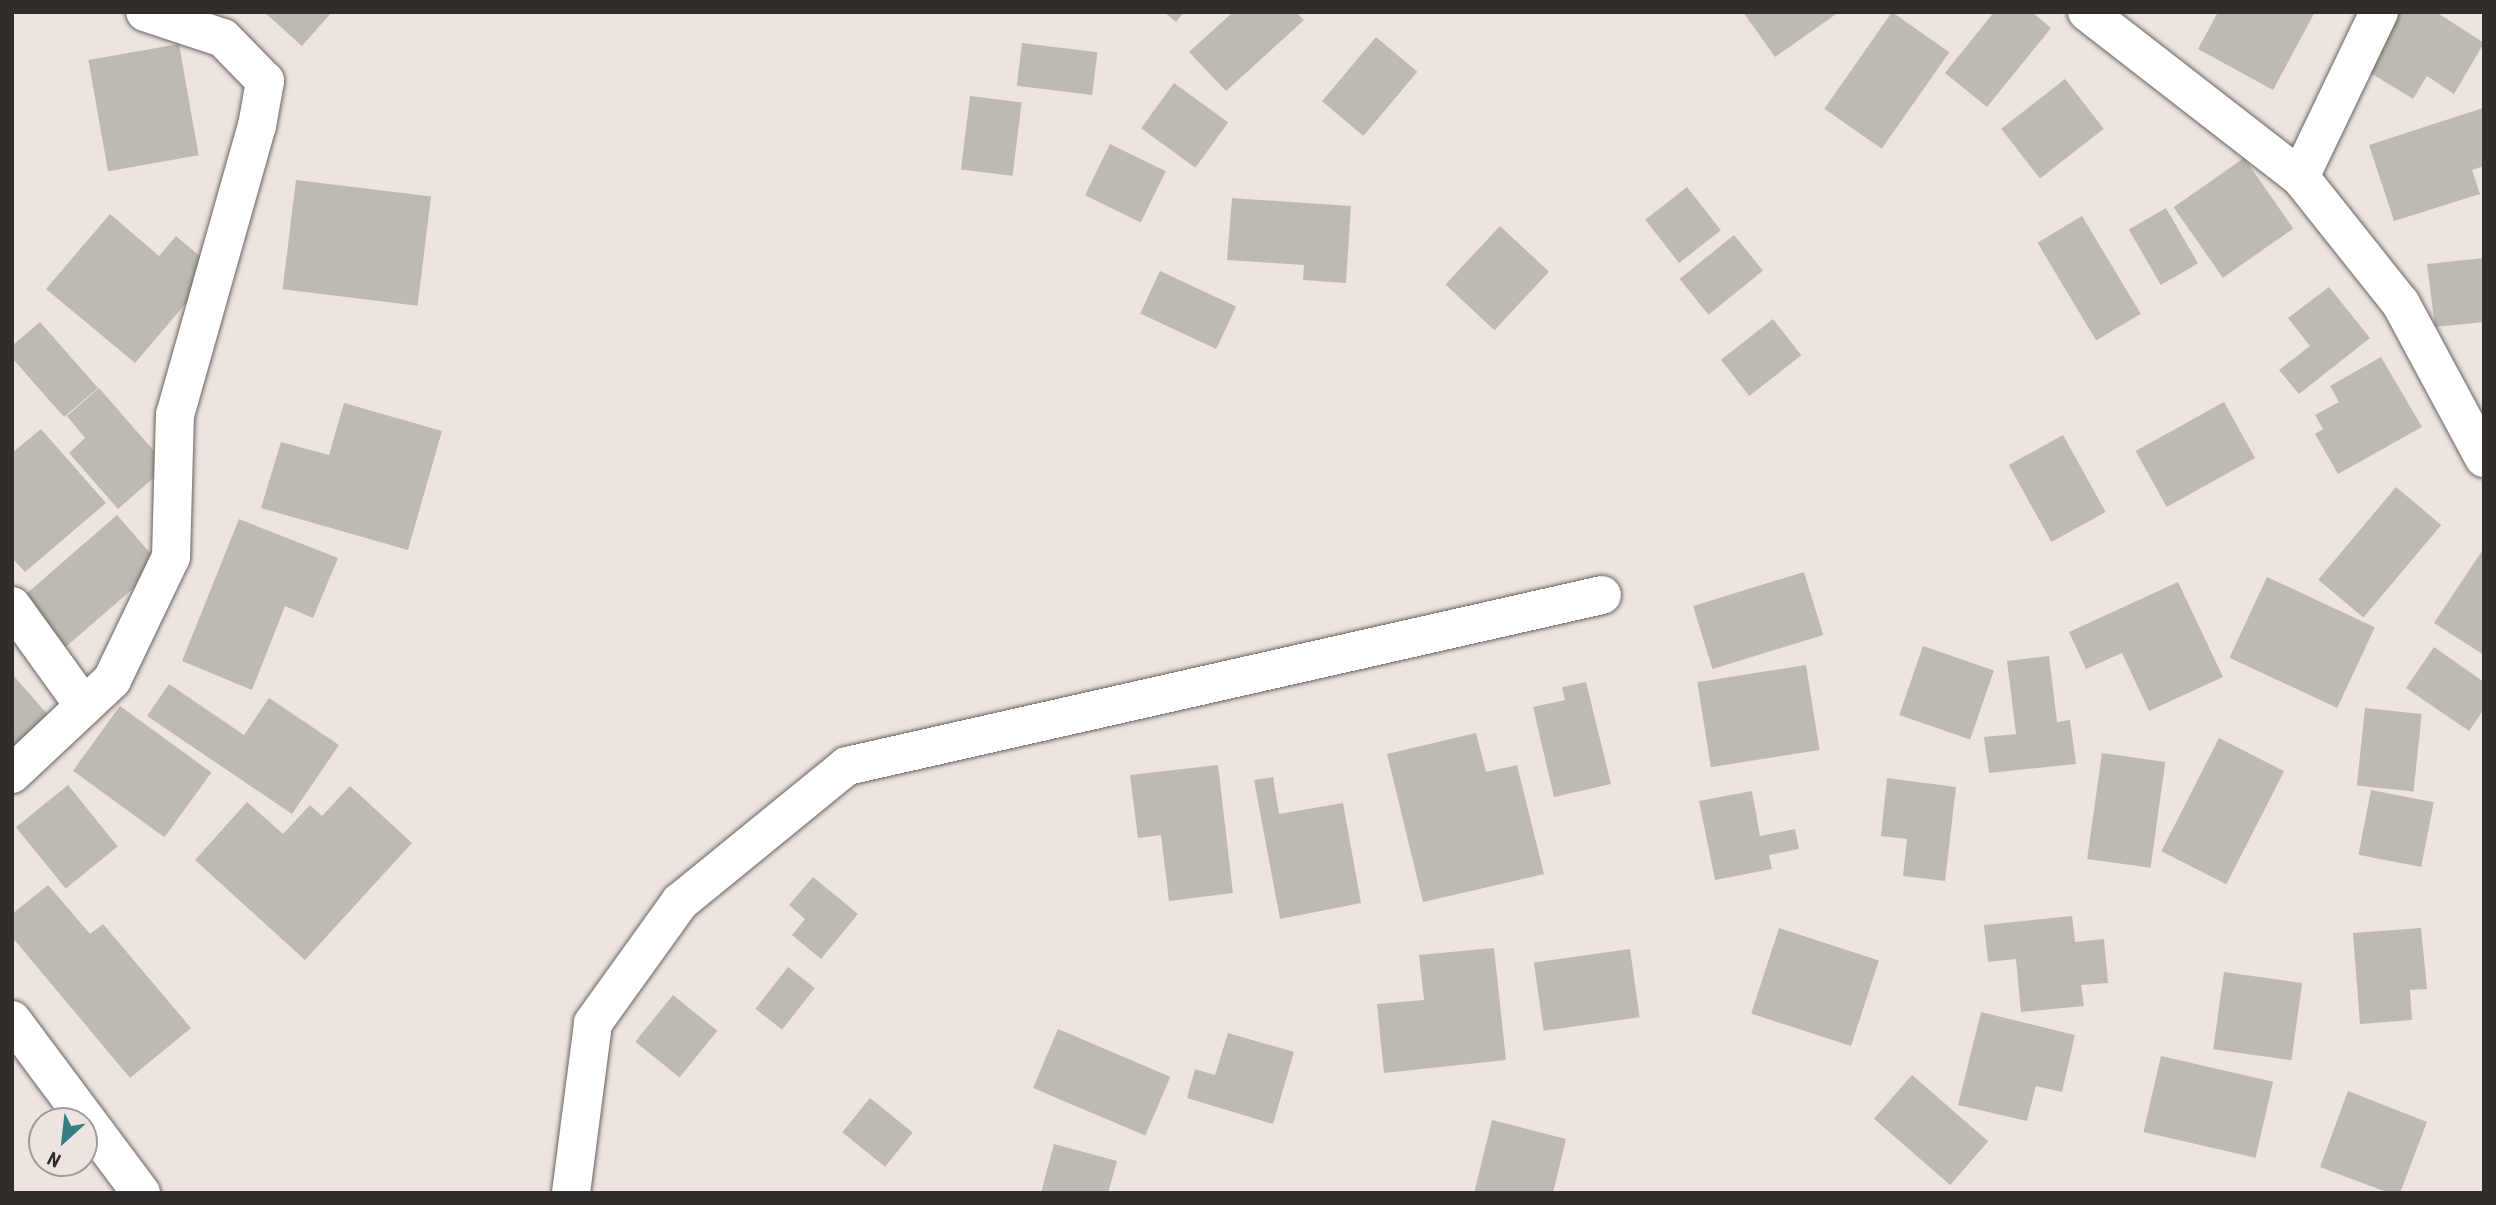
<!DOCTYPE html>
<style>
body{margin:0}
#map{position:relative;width:2496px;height:1205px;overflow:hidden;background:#ece4df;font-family:"Roboto Condensed",sans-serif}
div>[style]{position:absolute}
.building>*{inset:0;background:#bebab3;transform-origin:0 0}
.roads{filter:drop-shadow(0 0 2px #6a635f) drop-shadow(0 0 2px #6a635f)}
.minor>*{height:38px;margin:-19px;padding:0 19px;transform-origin:19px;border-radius:19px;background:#fff}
.major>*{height:38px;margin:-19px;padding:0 19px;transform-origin:19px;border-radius:19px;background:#fff}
span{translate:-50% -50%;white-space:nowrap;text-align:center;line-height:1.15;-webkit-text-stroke:7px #ece4df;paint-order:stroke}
.frame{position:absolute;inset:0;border:14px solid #302d2b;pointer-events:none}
.north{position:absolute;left:28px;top:1107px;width:70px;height:70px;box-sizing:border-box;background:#ece4df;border:2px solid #a19b97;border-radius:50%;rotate:207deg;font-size:19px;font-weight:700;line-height:28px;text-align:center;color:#302d2b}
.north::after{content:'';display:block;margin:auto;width:24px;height:32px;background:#367e85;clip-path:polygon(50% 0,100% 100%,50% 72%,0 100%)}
</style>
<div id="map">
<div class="building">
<div style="clip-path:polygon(264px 12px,332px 12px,302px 46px)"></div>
<div style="clip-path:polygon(1164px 12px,1184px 12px,1176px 22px)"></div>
<div style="clip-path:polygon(1233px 12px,1296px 12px,1304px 20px,1226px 91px,1189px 52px)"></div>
<div style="clip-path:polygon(1743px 12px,1839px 12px,1775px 57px)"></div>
<div style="left:1892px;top:12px;width:70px;height:118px;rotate:35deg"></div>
<div style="clip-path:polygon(1994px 12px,2032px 12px,2051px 28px,1987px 107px,1945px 73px)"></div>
<div style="clip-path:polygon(2218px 12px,2315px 12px,2273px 90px,2198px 49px)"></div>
<div style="clip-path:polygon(2399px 12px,2436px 12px,2484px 43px,2454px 94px,2427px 76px,2413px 99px,2364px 69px)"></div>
<div style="left:1376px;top:37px;width:54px;height:84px;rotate:40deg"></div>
<div style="left:1022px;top:43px;width:76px;height:43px;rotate:7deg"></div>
<div style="left:179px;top:44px;width:113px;height:92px;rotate:80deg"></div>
<div style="left:2065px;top:79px;width:63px;height:81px;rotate:52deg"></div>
<div style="left:1174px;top:83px;width:67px;height:56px;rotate:36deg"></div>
<div style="left:970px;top:96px;width:52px;height:74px;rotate:7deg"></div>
<div style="clip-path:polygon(2483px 108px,2484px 166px,2472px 170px,2480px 194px,2394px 221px,2369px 145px)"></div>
<div style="left:1110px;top:144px;width:62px;height:57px;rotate:26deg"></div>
<div style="left:2244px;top:158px;width:86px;height:86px;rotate:55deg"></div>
<div style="left:296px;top:180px;width:136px;height:110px;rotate:7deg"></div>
<div style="left:1687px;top:187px;width:55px;height:53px;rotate:52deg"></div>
<div style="clip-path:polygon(1232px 198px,1351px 206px,1346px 283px,1303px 280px,1304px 265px,1227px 260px)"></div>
<div style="left:2166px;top:208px;width:64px;height:43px;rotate:60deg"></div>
<div style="clip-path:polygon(110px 214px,159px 256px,176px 236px,215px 269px,135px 363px,46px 289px)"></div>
<div style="left:2082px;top:216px;width:114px;height:52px;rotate:59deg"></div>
<div style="left:1500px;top:226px;width:67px;height:80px;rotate:43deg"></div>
<div style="left:1734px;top:235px;width:46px;height:70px;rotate:51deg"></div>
<div style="clip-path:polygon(2484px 258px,2484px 322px,2435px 327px,2427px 264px)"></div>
<div style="left:1160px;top:271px;width:84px;height:47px;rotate:25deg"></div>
<div style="clip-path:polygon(2329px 287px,2370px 338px,2299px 394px,2279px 370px,2310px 346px,2288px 318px)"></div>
<div style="left:1773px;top:319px;width:46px;height:66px;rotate:52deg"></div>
<div style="clip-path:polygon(40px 322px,98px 388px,64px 417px,12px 358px,12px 346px)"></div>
<div style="clip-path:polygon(2381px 357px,2422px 427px,2338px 474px,2315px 434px,2323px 429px,2315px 415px,2339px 402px,2330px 386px)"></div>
<div style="clip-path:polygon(99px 388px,167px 466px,118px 509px,69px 453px,85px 438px,67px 416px)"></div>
<div style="left:2224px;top:402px;width:64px;height:101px;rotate:61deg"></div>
<div style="clip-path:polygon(344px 403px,442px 431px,408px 550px,261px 508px,281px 442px,329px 455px)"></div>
<div style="clip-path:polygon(41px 429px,106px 503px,25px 572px,12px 558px,12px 453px)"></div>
<div style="left:2063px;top:435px;width:88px;height:62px;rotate:61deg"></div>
<div style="left:2396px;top:487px;width:59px;height:121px;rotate:40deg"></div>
<div style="left:117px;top:515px;width:66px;height:128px;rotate:49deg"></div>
<div style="clip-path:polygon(239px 519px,338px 558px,313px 618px,285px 606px,252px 690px,182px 661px)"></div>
<div style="clip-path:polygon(2484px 548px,2484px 655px,2434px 623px)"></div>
<div style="left:1804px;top:572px;width:66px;height:116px;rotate:73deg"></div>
<div style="left:2267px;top:577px;width:119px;height:89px;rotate:25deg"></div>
<div style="clip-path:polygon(2178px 582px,2223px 677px,2149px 711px,2122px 653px,2086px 669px,2069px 632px)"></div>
<div style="left:1923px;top:646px;width:75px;height:73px;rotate:19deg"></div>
<div style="clip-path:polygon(2434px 647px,2484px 682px,2484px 709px,2469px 731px,2406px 688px)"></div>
<div style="clip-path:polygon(2049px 656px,2057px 722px,2070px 720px,2076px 764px,1989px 773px,1984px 737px,2016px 734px,2007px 661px)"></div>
<div style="left:1806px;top:665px;width:86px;height:110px;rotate:81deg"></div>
<div style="clip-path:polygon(12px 674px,49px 716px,12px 748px)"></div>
<div style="clip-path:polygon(1586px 682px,1611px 784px,1554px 797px,1533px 707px,1565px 700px,1562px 687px)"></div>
<div style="clip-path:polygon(169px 684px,244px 735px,269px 698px,339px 745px,292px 814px,147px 716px)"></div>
<div style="left:120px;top:706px;width:113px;height:80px;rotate:36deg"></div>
<div style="left:2365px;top:708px;width:57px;height:78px;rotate:6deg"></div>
<div style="clip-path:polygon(1476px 733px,1486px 772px,1517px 765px,1544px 874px,1423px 902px,1387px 754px)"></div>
<div style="left:2219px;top:738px;width:73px;height:127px;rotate:27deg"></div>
<div style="left:2102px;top:753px;width:64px;height:107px;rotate:8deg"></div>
<div style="clip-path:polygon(1218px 765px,1233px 893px,1169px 901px,1161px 835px,1138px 838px,1130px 775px)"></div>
<div style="clip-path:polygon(1273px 777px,1279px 814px,1343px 803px,1361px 903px,1280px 919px,1254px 780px)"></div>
<div style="clip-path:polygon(1887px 778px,1956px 787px,1945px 881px,1903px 876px,1907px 839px,1881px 836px)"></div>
<div style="left:68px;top:785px;width:79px;height:67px;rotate:51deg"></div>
<div style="clip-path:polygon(350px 786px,412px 843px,305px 960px,195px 860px,247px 802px,283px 834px,310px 805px,322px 816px)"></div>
<div style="left:2371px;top:790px;width:64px;height:66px;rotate:11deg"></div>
<div style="clip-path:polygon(1752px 791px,1760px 836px,1795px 829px,1799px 849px,1769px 855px,1772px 869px,1715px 880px,1699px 801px)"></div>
<div style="clip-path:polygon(813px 877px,858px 914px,821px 959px,792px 935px,805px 919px,789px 905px)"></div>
<div style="clip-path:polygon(48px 885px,90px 934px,103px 924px,191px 1028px,130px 1078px,12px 937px,12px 914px)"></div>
<div style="clip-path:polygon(2072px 916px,2075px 942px,2104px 939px,2108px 983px,2081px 985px,2084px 1006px,2021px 1012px,2016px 959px,1988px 962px,1984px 925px)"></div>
<div style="left:1779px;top:928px;width:105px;height:90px;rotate:18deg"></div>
<div style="clip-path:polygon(2421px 928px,2427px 989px,2410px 990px,2412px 1020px,2360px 1024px,2353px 933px)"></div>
<div style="clip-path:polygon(1494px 948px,1506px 1060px,1384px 1073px,1377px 1004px,1424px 1000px,1419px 955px)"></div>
<div style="left:1630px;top:949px;width:69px;height:97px;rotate:82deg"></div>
<div style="left:788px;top:967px;width:34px;height:53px;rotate:38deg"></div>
<div style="left:2224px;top:972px;width:79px;height:78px;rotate:8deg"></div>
<div style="left:673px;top:995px;width:57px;height:60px;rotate:39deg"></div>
<div style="clip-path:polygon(1981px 1012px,2075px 1035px,2062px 1092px,2036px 1086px,2027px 1121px,1958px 1105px)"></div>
<div style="left:1058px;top:1029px;width:122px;height:64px;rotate:23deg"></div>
<div style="clip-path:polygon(1228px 1033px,1294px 1052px,1273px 1124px,1187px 1098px,1195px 1069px,1215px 1075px)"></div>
<div style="left:2161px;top:1056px;width:115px;height:78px;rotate:13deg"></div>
<div style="left:1912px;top:1075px;width:101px;height:58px;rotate:41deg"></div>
<div style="clip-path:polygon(2348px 1091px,2427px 1122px,2400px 1193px,2389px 1193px,2320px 1167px)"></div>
<div style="left:870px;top:1098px;width:55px;height:44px;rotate:39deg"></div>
<div style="clip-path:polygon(1492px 1120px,1566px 1139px,1553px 1193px,1474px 1193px)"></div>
<div style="clip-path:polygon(1054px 1144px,1117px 1161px,1108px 1193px,1041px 1193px)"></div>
</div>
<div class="roads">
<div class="minor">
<div style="left:2087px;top:12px;width:269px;rotate:37.8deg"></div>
<div style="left:2300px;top:177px;width:162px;rotate:51.5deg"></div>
<div style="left:2401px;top:304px;width:175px;rotate:61.7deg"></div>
<div style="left:2300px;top:177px;width:183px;rotate:-64.4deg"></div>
<div style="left:12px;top:606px;width:123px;rotate:54.2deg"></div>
<div style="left:12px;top:774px;width:137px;rotate:-43.2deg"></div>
<div style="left:112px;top:680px;width:136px;rotate:-64.4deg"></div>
<div style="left:171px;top:557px;width:142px;rotate:-88.4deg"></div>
<div style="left:175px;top:415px;width:300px;rotate:-74.2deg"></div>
<div style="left:257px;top:126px;width:46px;rotate:-79.9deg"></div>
<div style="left:265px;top:81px;width:60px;rotate:-134.3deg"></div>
<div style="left:223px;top:38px;width:82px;rotate:-161.6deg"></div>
<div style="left:571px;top:1193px;width:171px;rotate:-82.6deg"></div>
<div style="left:593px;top:1023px;width:149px;rotate:-54.3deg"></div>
<div style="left:680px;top:902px;width:215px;rotate:-39.2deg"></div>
<div style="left:847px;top:766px;width:774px;rotate:-12.76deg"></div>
</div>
<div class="major">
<div style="left:12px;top:1020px;width:216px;rotate:53.3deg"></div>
</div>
</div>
<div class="frame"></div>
<div class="north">N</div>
</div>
